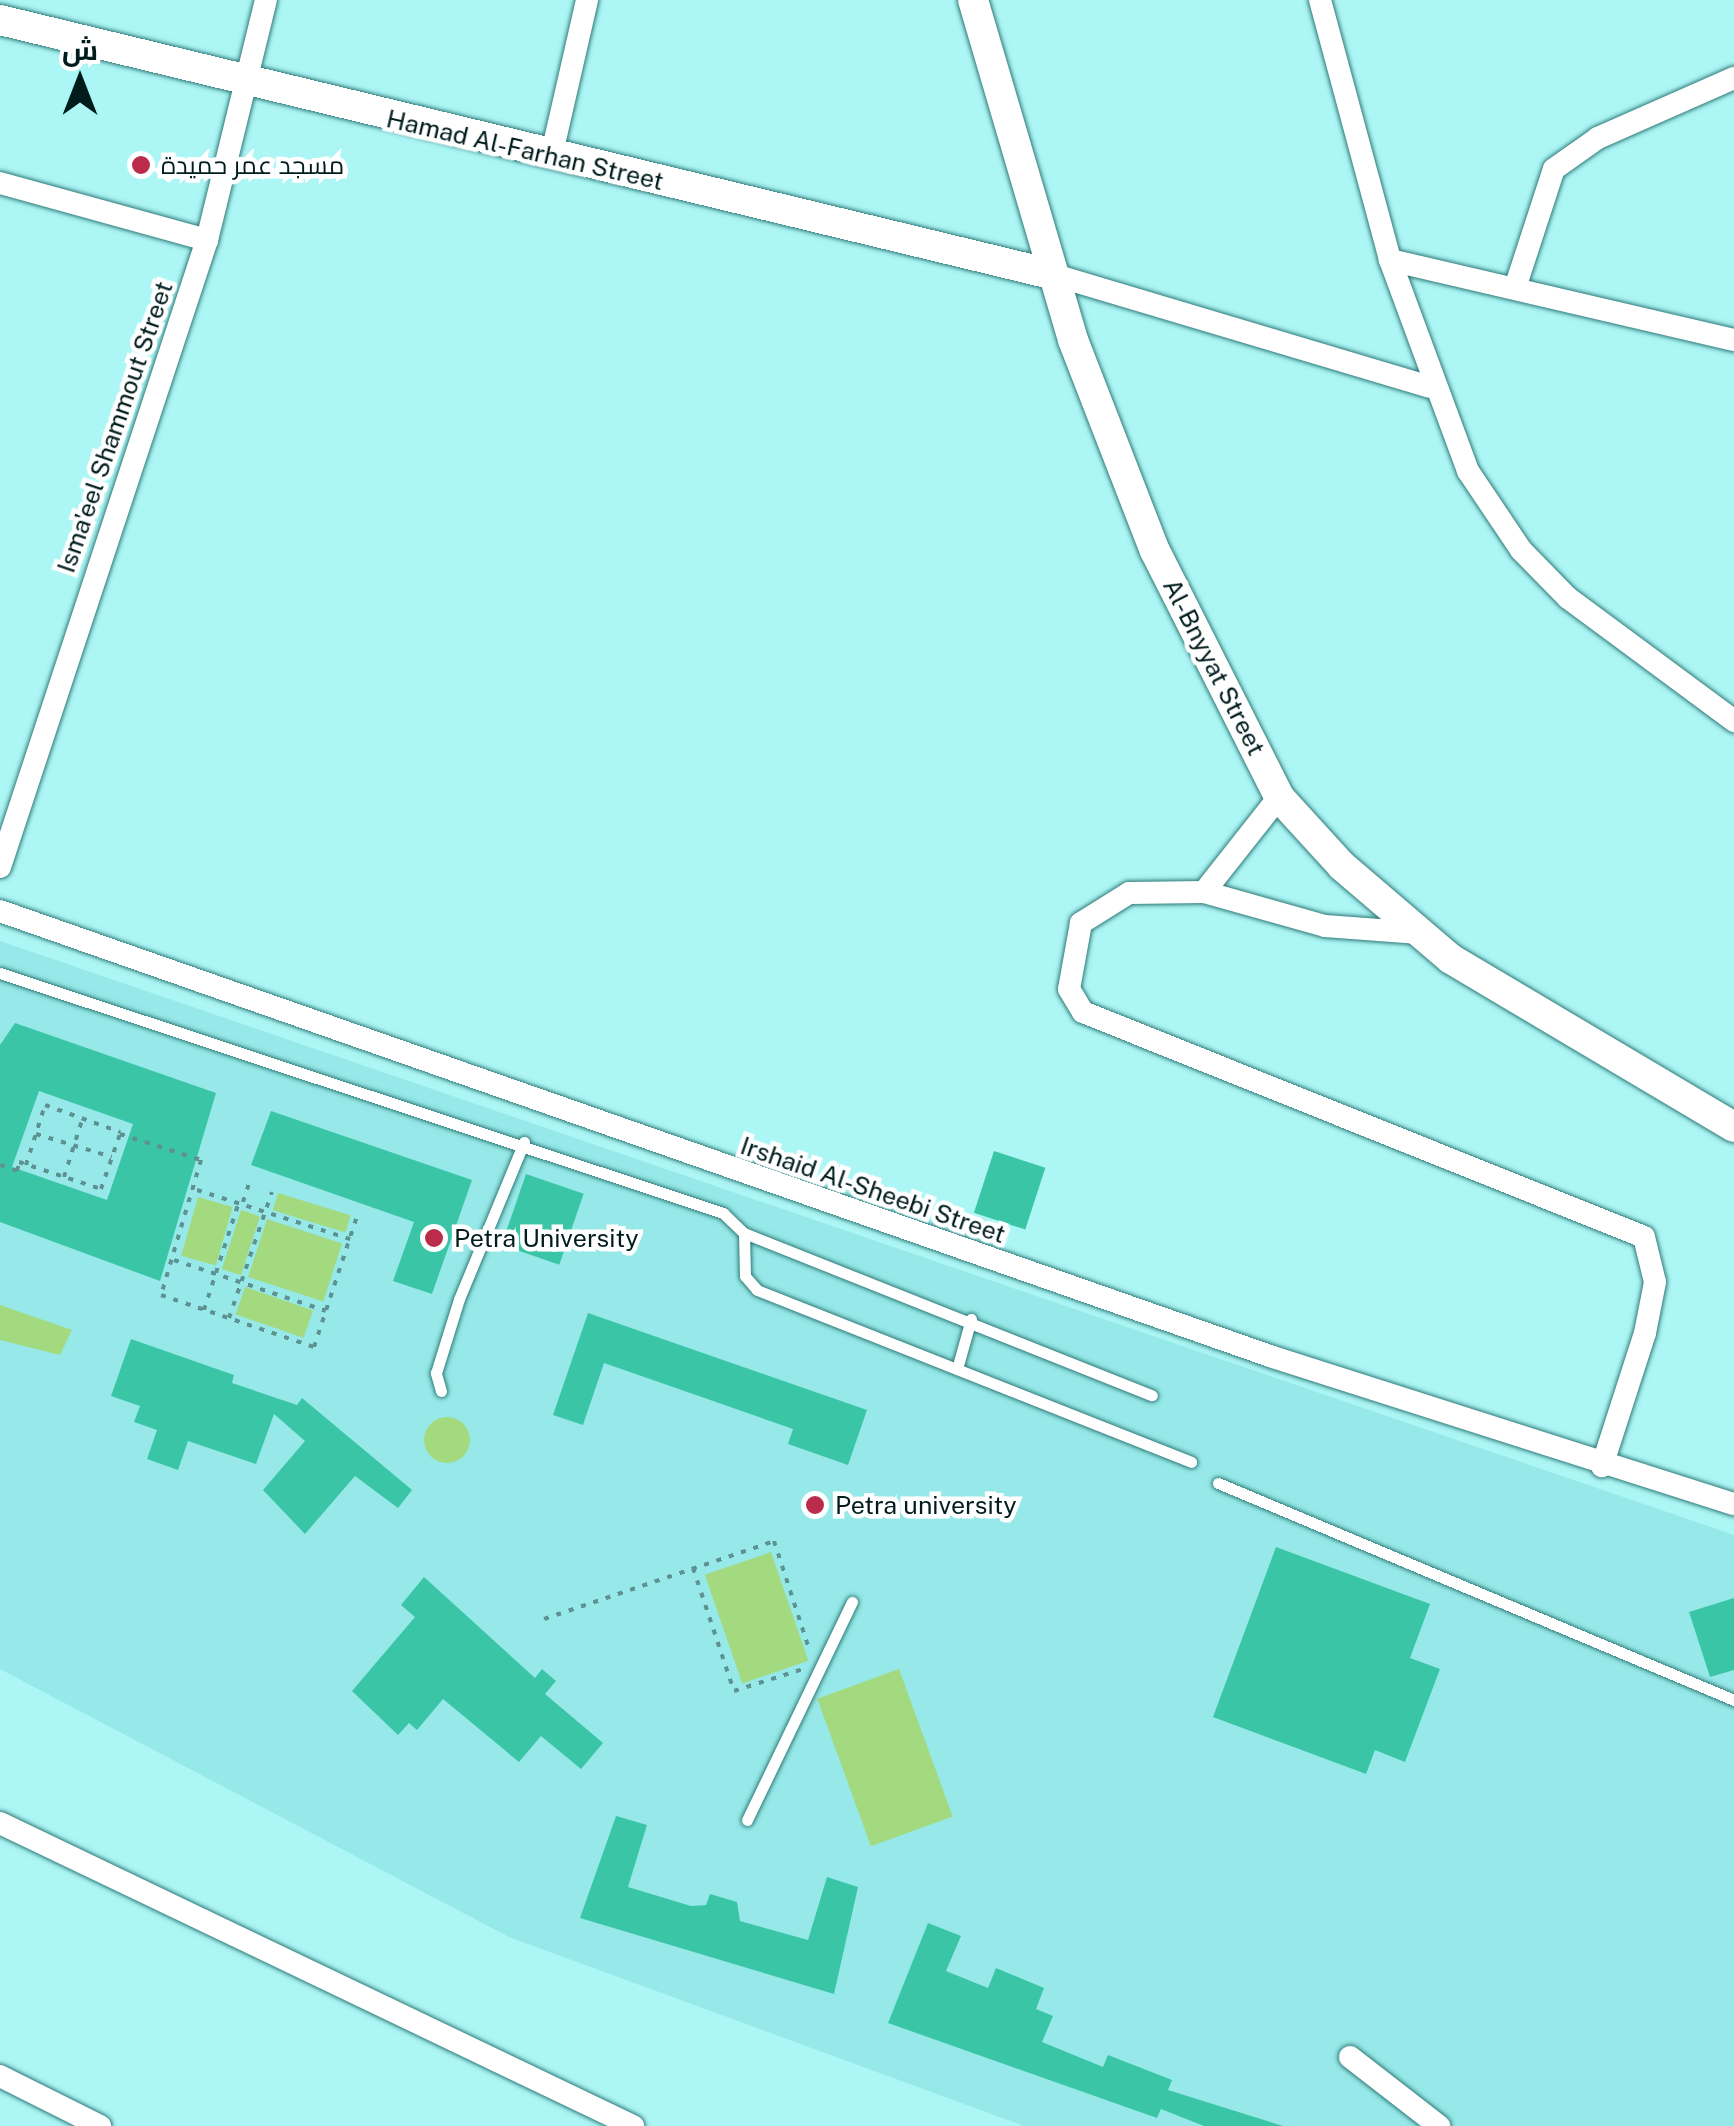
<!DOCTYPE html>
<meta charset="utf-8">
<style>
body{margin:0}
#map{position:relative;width:1734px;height:2126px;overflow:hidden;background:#acf6f5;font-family:"Public Sans",Cairo,sans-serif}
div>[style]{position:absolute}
.built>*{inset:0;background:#96e9e8}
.green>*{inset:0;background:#a3da80;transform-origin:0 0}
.round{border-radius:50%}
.building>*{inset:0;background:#3ac6a6;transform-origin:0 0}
.path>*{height:4px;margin-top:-2px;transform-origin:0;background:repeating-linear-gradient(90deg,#5d9291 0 5px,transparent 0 13px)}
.roads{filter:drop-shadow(0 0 2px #2f7a79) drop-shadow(0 0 2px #2f7a79)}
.lane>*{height:11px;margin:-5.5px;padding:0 5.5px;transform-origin:5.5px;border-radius:5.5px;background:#fff}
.street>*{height:22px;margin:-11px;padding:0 11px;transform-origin:11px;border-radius:11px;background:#fff}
.secondary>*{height:30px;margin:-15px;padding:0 15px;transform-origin:15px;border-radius:15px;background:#fff}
.dots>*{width:28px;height:28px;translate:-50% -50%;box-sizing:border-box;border:5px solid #fff;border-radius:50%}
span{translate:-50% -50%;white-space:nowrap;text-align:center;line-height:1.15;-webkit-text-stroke:9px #fff;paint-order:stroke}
.street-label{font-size:25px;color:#001c1c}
.poi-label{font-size:25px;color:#001c1c}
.left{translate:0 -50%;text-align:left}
.north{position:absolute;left:30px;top:30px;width:100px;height:100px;-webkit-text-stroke:8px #fff;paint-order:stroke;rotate:0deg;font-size:28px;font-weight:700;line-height:40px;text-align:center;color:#001c1c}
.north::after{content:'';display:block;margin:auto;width:35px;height:45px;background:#001c1c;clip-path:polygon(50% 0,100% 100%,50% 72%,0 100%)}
</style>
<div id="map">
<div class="built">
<div style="clip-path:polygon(0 941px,1734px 1535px,1734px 2126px,1024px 2126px,509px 1937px,0 1669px)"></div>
</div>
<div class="green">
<div style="left:278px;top:1193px;width:76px;height:18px;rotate:17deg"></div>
<div style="left:198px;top:1197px;width:36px;height:61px;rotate:16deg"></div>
<div style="left:241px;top:1210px;width:20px;height:62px;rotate:18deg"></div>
<div style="left:267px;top:1219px;width:79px;height:61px;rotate:18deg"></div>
<div style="left:245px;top:1287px;width:72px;height:29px;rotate:19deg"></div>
<div style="clip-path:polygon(0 1305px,72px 1330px,60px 1355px,0 1340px)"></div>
<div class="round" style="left:424px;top:1417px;width:46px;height:46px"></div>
<div style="left:771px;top:1552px;width:115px;height:70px;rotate:71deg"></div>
<div style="left:899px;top:1669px;width:157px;height:87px;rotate:70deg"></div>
</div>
<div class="building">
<div style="clip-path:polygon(evenodd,15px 1023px,216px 1093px,160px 1281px,0 1222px,0 1045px,15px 1023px,39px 1091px,133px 1124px,107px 1200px,12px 1167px,39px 1091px)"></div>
<div style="clip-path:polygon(271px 1111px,472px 1180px,432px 1294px,393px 1281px,414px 1222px,251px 1165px)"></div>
<div style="left:994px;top:1151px;width:54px;height:65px;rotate:18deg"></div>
<div style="left:526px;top:1174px;width:61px;height:75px;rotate:19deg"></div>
<div style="clip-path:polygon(588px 1313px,867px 1410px,848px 1465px,788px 1444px,793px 1429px,604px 1363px,583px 1425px,553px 1415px)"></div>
<div style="clip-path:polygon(131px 1339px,234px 1375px,232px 1383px,297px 1405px,302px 1398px,412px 1490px,398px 1508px,355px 1476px,305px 1534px,263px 1490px,305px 1441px,274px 1414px,256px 1464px,188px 1441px,178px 1470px,147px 1459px,157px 1430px,134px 1422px,140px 1406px,111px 1396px)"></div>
<div style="clip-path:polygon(1276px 1547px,1430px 1604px,1410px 1658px,1440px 1669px,1405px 1762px,1375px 1750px,1366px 1774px,1213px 1717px)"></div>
<div style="clip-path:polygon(424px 1577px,535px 1678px,542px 1669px,556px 1681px,545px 1694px,603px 1743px,581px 1769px,541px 1736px,519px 1762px,443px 1699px,417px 1730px,409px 1723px,398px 1735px,352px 1691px,415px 1617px,401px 1605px)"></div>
<div style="clip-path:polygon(1734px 1598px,1734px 1670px,1710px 1677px,1689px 1612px)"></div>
<div style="clip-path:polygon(616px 1816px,647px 1825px,628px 1887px,691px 1906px,706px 1905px,710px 1894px,737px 1902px,740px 1921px,808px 1940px,827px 1877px,858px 1887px,834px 1994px,580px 1918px)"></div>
<div style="clip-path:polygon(928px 1923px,961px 1936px,946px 1971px,988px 1988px,996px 1968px,1044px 1988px,1036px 2009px,1053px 2016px,1042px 2042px,1103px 2067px,1108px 2055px,1172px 2080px,1168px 2090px,1283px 2126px,1204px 2126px,1161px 2109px,1157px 2118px,888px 2023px)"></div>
</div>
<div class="path">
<div style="left:36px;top:1134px;width:79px;rotate:16.8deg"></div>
<div style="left:0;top:1165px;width:18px;rotate:19deg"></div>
<div style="left:17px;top:1171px;width:9px;rotate:-77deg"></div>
<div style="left:19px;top:1162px;width:86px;rotate:18.2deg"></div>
<div style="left:101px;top:1189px;width:58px;rotate:-70.9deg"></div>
<div style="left:120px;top:1134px;width:85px;rotate:17.8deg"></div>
<div style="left:201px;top:1160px;width:141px;rotate:106.5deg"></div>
<div style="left:161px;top:1295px;width:162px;rotate:18.8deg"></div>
<div style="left:314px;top:1347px;width:138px;rotate:-71.8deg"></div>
<div style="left:26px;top:1165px;width:63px;rotate:-72.4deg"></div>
<div style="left:45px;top:1105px;width:80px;rotate:19.8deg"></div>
<div style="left:64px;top:1177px;width:63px;rotate:-72.4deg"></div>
<div style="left:197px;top:1190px;width:161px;rotate:17.8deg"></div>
<div style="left:243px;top:1202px;width:20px;rotate:-72deg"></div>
<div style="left:174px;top:1260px;width:160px;rotate:18.5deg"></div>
<div style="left:204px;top:1310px;width:110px;rotate:-72.1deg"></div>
<div style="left:229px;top:1318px;width:133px;rotate:-71.2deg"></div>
<div style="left:693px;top:1568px;width:130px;rotate:71.6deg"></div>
<div style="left:734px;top:1691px;width:72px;rotate:-17.7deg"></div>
<div style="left:544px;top:1619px;width:243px;rotate:-18.7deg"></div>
<div style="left:774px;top:1541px;width:114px;rotate:72deg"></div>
</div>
<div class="roads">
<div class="lane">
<div style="left:0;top:973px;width:762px;rotate:18.36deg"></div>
<div style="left:723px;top:1213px;width:29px;rotate:44deg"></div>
<div style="left:744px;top:1233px;width:43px;rotate:88.7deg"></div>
<div style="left:745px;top:1276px;width:18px;rotate:49deg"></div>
<div style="left:757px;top:1290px;width:467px;rotate:21.6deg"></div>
<div style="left:744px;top:1233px;width:439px;rotate:21.7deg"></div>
<div style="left:957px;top:1369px;width:52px;rotate:-74.4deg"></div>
<div style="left:441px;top:1391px;width:19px;rotate:-106deg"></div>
<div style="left:436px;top:1373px;width:77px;rotate:-72.7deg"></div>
<div style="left:459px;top:1299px;width:170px;rotate:-67.5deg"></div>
<div style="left:1218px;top:1483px;width:560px;rotate:22.81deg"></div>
<div style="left:747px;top:1820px;width:242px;rotate:-64.3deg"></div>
</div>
<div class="street">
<div style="left:1320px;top:0;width:269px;rotate:74.9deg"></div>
<div style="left:1390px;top:260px;width:225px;rotate:69.7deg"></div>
<div style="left:1468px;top:471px;width:95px;rotate:56.1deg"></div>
<div style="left:1521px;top:550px;width:67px;rotate:45.6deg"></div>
<div style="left:1568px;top:598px;width:207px;rotate:36.5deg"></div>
<div style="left:552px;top:153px;width:157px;rotate:-77.1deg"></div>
<div style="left:0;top:183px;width:215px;rotate:15.4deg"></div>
<div style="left:1390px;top:260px;width:353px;rotate:13.1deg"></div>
<div style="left:1051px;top:274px;width:395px;rotate:16.6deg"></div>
<div style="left:1515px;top:288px;width:125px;rotate:-71.9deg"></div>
<div style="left:1554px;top:169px;width:54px;rotate:-35.2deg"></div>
<div style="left:1598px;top:138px;width:149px;rotate:-23.8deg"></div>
<div style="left:0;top:867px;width:660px;rotate:-71.73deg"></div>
<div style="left:207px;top:240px;width:247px;rotate:-76.2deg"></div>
<div style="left:1204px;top:892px;width:121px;rotate:-51.7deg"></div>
<div style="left:0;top:911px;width:1346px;rotate:19.31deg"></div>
<div style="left:1270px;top:1356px;width:487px;rotate:17.7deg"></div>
<div style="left:1419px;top:933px;width:94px;rotate:-175.7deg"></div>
<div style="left:1325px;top:926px;width:126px;rotate:-164.3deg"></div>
<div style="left:1204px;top:892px;width:75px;rotate:179.2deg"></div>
<div style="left:1129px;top:893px;width:57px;rotate:148deg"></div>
<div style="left:1081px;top:923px;width:67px;rotate:100.3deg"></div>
<div style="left:1069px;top:989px;width:27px;rotate:59deg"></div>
<div style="left:1083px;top:1012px;width:604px;rotate:21.85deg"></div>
<div style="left:1644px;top:1237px;width:46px;rotate:76.3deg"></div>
<div style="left:1655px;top:1282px;width:52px;rotate:101.1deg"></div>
<div style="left:1645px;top:1333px;width:140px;rotate:107.9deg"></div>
<div style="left:0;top:1823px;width:702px;rotate:25.58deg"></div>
<div style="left:1350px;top:2057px;width:113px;rotate:37.8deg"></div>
<div style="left:0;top:2076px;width:112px;rotate:26.6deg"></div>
</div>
<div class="secondary">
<div style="left:973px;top:0;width:354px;rotate:73.6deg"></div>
<div style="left:1073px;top:340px;width:226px;rotate:68.8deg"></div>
<div style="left:1155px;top:551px;width:275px;rotate:63.2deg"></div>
<div style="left:1279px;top:797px;width:93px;rotate:47.6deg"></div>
<div style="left:1342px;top:866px;width:143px;rotate:40.5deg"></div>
<div style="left:1451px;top:959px;width:329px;rotate:30.7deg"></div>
<div style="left:0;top:20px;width:1081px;rotate:13.59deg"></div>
</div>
</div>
<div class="dots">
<div style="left:141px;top:165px;background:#bb2b4a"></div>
<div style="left:434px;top:1238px;background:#bb2b4a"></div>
<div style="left:815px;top:1505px;background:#bb2b4a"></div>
</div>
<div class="street-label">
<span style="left:525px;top:150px;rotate:13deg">Hamad Al-Farhan Street</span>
<span style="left:115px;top:427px;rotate:-71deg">Isma'eel Shammout Street</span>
<span style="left:1214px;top:667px;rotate:63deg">Al-Bnyyat Street</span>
<span style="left:873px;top:1190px;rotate:19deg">Irshaid Al-Sheebi Street</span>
</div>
<div class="poi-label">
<span class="left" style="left:161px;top:165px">مسجد عمر حميدة</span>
<span class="left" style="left:454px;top:1238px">Petra University</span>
<span class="left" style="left:835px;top:1505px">Petra university</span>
</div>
<div class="north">ش</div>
</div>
